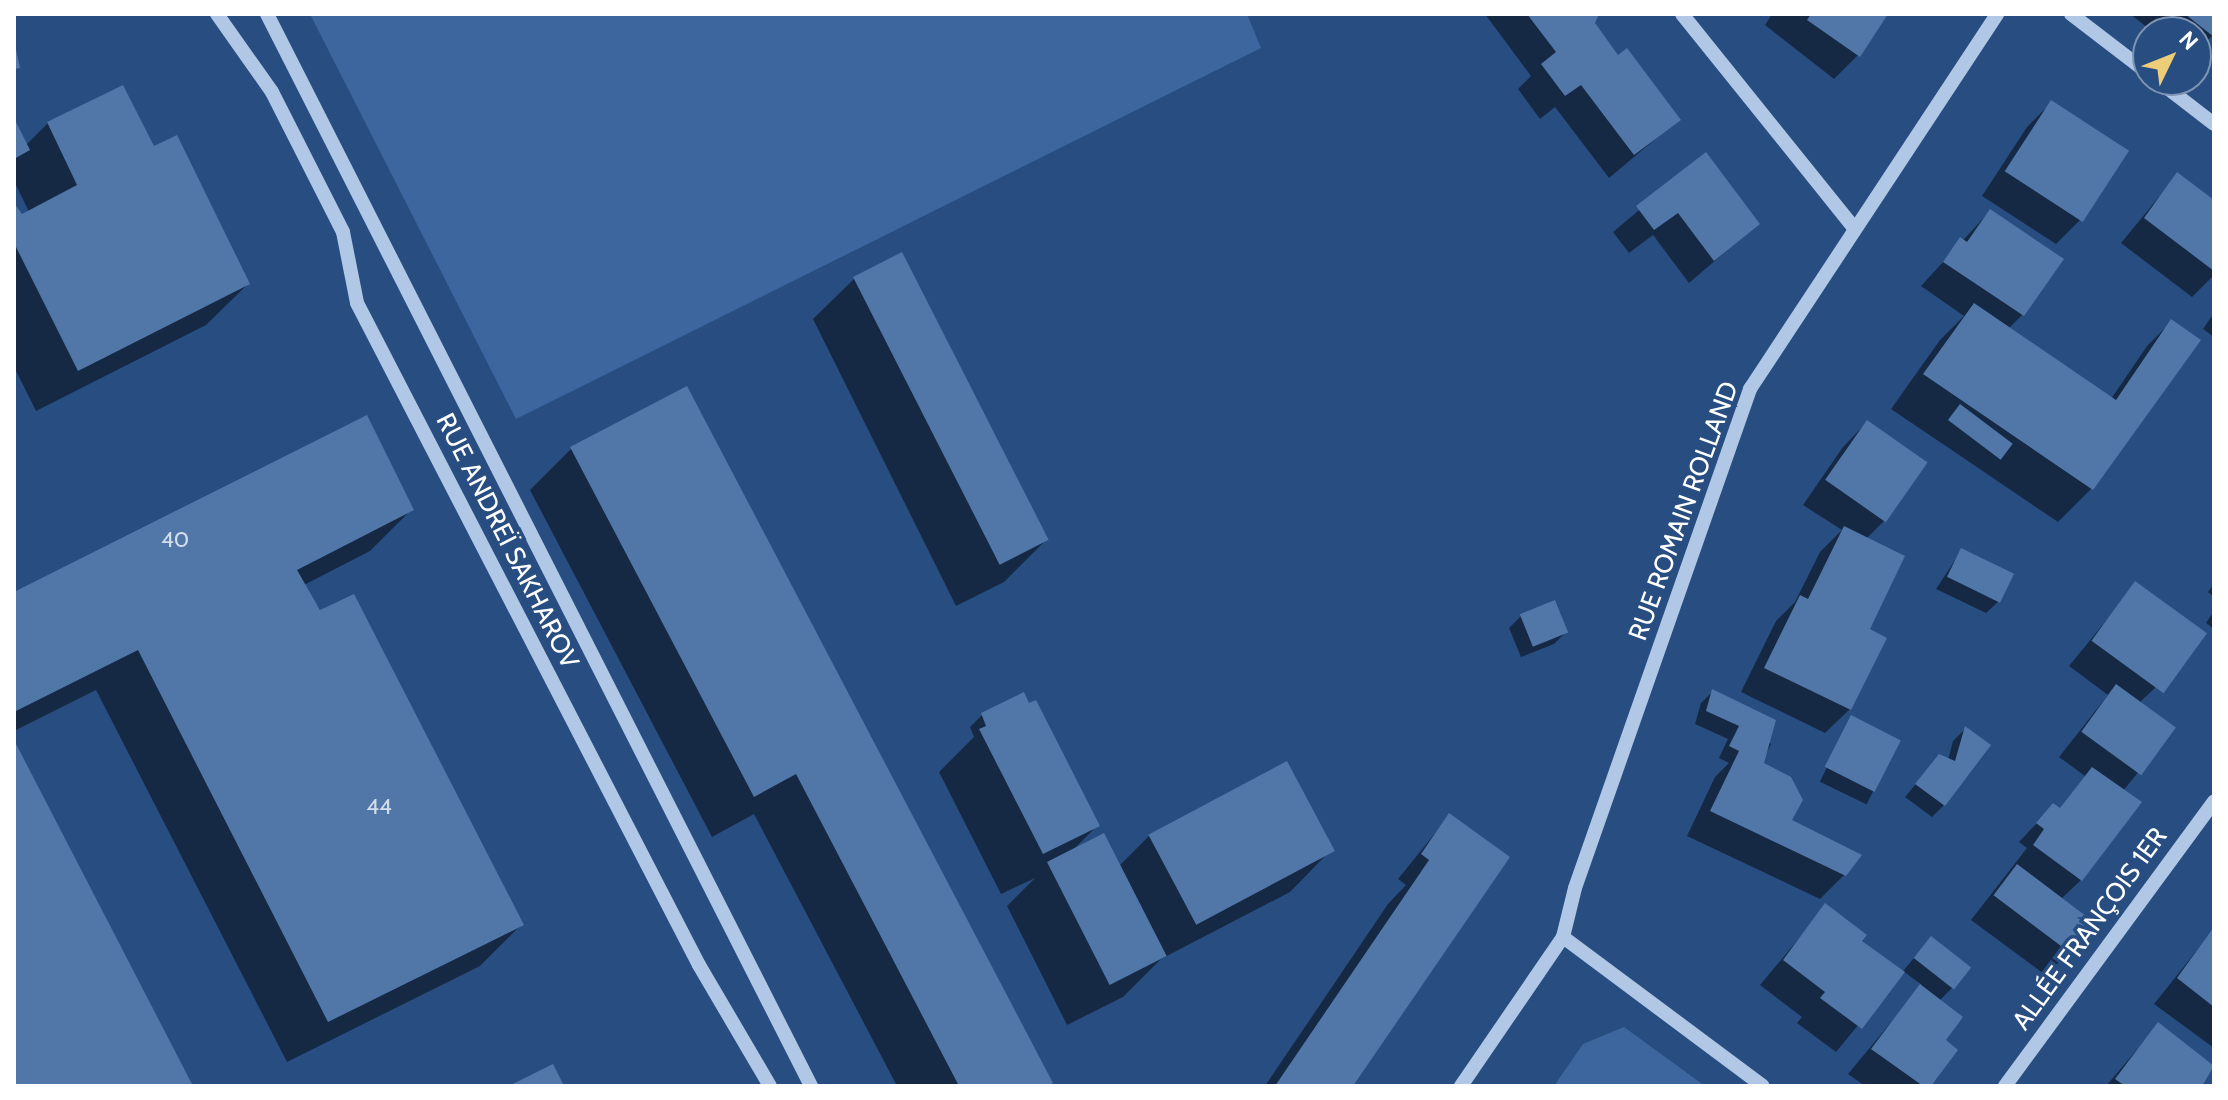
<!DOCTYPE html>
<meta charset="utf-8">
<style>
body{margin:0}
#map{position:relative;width:2228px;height:1100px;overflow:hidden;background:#284d81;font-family:Cabin,sans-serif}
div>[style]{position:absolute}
.green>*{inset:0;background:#3d669e}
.shadow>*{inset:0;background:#0007;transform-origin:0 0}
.building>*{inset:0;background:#5177a9;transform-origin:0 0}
.minor>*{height:14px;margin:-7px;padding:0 7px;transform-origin:7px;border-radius:7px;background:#b0c7e6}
span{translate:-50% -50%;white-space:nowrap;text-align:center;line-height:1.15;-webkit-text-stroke:7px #284d81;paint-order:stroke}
.number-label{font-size:22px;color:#d4ddea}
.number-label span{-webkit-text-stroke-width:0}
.street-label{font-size:26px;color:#fff}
.frame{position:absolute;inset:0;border:16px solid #fff;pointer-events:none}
.north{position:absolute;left:2132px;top:16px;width:80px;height:80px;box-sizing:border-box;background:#284d81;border:2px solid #7e94b3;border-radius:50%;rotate:47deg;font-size:22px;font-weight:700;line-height:32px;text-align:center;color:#fff}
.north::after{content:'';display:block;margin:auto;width:28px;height:36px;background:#edcd77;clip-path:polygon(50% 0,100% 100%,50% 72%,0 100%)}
</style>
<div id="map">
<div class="green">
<div style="clip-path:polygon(310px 14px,1247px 14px,1261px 48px,516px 419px)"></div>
<div style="clip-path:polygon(1624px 1027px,1705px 1086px,1554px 1086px,1583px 1044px)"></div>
</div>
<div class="shadow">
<div style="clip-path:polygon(1485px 14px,1597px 14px,1593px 24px,1618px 58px,1678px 120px,1609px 178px,1555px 107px,1540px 119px,1518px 89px,1531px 76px)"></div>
<div style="clip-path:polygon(1772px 14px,1886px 14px,1858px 55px,1834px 79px,1765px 25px)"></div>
<div style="clip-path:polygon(2130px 14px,2214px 14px,2214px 34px,2196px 52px,2196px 32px,2153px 32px)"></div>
<div style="clip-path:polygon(2052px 102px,2080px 220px,2056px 244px,1982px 196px,2027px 127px)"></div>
<div style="clip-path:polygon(14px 122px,25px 146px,48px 123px,154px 149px,248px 284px,206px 325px,36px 411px,14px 367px,14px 206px,22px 216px,29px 212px,14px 181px)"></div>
<div style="clip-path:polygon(1705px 155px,1758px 224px,1689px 283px,1653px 235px,1629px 253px,1613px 232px)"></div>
<div style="clip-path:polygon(2177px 175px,2214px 203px,2214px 275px,2192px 297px,2121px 243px)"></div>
<div style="clip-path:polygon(1990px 211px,2022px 315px,2008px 329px,2111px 399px,2147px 346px,2171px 322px,2198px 340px,2092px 488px,2058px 522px,1891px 409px,1940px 340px,1964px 316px,1921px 286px)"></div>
<div style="clip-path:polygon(855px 278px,1045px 541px,1004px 582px,956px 606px,813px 319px)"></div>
<div style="clip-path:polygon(2214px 313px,2214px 337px,2203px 329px)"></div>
<div style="clip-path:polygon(1867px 422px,1886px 519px,1866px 539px,1867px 630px,1850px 709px,1825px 733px,1741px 692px,1776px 621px,1795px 602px,1820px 552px,1842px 530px,1803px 505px,1843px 447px)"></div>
<div style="clip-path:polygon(571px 449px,1051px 1083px,1047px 1086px,897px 1086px,754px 814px,712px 837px,530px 490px)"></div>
<div style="clip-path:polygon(411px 510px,370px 551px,304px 585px,522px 924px,480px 966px,287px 1062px,96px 690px,14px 731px,14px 594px)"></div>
<div style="clip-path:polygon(1961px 551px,1999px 601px,1986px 613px,1936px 589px)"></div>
<div style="clip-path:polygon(2136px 584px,2155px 688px,2139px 703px,2174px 728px,2123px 791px,2081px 880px,2061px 899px,2093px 922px,2047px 976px,1971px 920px,2027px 848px,2019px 842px,2053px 806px,2059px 810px,2085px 776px,2059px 757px,2108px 695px,2069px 666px)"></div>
<div style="clip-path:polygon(2214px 584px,2214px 597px,2208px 592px)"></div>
<div style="clip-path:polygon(2214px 611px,2214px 629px,2206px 623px)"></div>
<div style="clip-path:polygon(1521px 616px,1566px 632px,1554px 644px,1521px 657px,1509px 628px)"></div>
<div style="clip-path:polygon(1713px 691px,1771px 744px,1762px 761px,1790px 821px,1844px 875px,1820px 899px,1687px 836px,1715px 777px,1729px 763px,1719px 758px,1728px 739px,1695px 724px,1701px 703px)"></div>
<div style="clip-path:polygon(1023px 695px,1098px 825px,1071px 852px,1119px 866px,1149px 836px,1331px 850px,1290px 892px,1161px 959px,1123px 997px,1067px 1025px,1007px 906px,1035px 878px,1001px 894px,939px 772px,974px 737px,970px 727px,982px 715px)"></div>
<div style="left:1851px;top:718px;width:52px;height:71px;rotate:26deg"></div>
<div style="clip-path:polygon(1965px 729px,1944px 805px,1932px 817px,1905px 797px,1939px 756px,1948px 760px,1953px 741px)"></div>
<div style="clip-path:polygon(1449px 816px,1350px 1086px,1265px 1086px,1388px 904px,1406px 885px,1398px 879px)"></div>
<div style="clip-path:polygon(1826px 906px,1860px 942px,1902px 972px,1836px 1052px,1797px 1023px,1802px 1017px,1760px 985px)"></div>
<div style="clip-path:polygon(2214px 929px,2214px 1048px,2154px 1004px)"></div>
<div style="clip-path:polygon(1931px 938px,1954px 986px,1939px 1001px,1942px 1040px,1928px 1086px,1865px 1086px,1848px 1074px,1922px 985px,1903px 971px)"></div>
<div style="clip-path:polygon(2158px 1025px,2213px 1068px,2199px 1086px,2106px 1086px)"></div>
</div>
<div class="building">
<div style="clip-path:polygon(1527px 14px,1599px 14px,1595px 23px,1618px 55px,1627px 48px,1681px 120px,1634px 155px,1581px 85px,1565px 96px,1541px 64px,1556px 52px)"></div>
<div style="clip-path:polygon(1811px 14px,1888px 14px,1860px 57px,1807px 20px)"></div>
<div style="clip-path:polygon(2185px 14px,2214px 14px,2214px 37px)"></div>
<div style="clip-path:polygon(14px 40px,20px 68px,14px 69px)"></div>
<div style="clip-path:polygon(123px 85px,154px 146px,177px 135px,250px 284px,78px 371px,14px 243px,14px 203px,22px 214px,77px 185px,47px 122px)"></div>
<div style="left:2051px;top:100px;width:93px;height:85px;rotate:33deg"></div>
<div style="clip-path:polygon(14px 118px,30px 150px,14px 159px)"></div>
<div style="clip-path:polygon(1706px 152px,1760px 224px,1714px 261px,1678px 213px,1654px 230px,1636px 206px)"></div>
<div style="clip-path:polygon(2177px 172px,2214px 200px,2214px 271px,2144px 218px)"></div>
<div style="clip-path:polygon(1990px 209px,2064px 259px,2024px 316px,1943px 262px,1960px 237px,1967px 242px)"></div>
<div style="left:902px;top:252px;width:323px;height:55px;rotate:63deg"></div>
<div style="clip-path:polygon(1974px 303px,2116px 400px,2171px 319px,2201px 340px,2093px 490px,1923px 374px)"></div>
<div style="clip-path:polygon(687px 386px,1053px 1083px,1047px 1086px,959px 1086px,796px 774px,754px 797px,570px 447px)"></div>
<div style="left:1960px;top:404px;width:66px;height:20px;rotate:37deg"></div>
<div style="clip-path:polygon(367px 415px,414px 510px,297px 570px,320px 610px,354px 594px,524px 925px,328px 1022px,138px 650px,14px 712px,14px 592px)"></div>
<div style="left:1867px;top:420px;width:74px;height:73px;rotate:35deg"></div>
<div style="clip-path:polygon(1844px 526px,1905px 556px,1870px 629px,1887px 638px,1851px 710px,1764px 668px,1800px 595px,1808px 599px)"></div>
<div style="left:1961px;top:548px;width:59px;height:32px;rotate:26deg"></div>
<div style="left:2135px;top:581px;width:89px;height:74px;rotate:36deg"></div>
<div style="left:1555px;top:600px;width:35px;height:38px;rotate:68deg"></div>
<div style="left:2116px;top:684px;width:74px;height:59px;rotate:36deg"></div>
<div style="clip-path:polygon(1712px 689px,1776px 720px,1764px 763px,1791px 777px,1803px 800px,1792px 820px,1862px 855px,1846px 876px,1710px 811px,1739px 751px,1729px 746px,1739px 726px,1706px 711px)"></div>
<div style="clip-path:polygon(1024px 692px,1029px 703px,1036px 700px,1100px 826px,1043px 854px,979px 729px,986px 726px,981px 713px)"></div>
<div style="left:1851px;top:715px;width:56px;height:58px;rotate:27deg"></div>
<div style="clip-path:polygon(1965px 726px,1991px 745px,1945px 806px,1915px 784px,1939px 754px,1955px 761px)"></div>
<div style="clip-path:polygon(14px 740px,193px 1086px,14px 1086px)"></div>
<div style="left:1287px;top:761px;width:102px;height:157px;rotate:62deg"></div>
<div style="clip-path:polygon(2092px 767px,2142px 802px,2082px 881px,2033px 845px,2044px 829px,2036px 823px,2053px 803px,2060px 808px)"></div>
<div style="clip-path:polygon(1449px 813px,1510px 857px,1353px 1086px,1275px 1086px,1429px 860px,1421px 854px)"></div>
<div style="left:1104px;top:833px;width:138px;height:64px;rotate:63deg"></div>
<div style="left:2017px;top:864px;width:97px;height:39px;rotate:37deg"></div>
<div style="clip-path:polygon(1825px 903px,1867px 935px,1862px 941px,1905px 972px,1862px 1029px,1820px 998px,1825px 992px,1783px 960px)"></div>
<div style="clip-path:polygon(2214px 927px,2214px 1007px,2177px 978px)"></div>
<div style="left:1931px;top:936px;width:51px;height:28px;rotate:38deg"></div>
<div style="clip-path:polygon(1920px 984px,1963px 1017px,1946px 1040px,1958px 1050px,1931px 1086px,1923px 1086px,1871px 1049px)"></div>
<div style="clip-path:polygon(2158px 1022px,2214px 1066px,2202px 1086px,2125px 1086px,2115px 1079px)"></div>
<div style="clip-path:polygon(553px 1064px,564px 1086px,509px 1086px)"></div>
</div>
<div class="minor">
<div style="left:217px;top:14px;width:95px;rotate:54.8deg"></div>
<div style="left:272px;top:92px;width:157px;rotate:63.1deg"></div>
<div style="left:343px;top:232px;width:72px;rotate:78.8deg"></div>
<div style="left:357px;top:303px;width:745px;rotate:62.68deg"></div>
<div style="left:699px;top:965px;width:140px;rotate:59.6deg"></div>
<div style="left:267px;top:14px;width:1202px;rotate:63.09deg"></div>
<div style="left:1682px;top:14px;width:273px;rotate:51.2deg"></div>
<div style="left:2071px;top:14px;width:97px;rotate:37.5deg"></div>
<div style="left:2157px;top:80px;width:72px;rotate:37.7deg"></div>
<div style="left:1563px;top:937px;width:249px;rotate:36.7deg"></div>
<div style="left:1461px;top:1086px;width:181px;rotate:-55.6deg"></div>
<div style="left:1563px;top:937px;width:50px;rotate:-76.2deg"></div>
<div style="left:1575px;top:888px;width:529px;rotate:-70.67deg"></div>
<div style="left:1750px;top:389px;width:449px;rotate:-56.6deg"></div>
<div style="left:2005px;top:1086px;width:353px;rotate:-53.7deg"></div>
</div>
<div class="number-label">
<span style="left:175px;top:540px">40</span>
<span style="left:379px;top:807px">44</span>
</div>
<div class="street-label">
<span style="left:1684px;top:511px;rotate:-70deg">RUE ROMAIN ROLLAND</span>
<span style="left:507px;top:541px;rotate:63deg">RUE ANDREÏ SAKHAROV</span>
<span style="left:2090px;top:929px;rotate:-54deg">ALLÉE FRANÇOIS 1ER</span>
</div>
<div class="frame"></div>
<div class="north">N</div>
</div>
